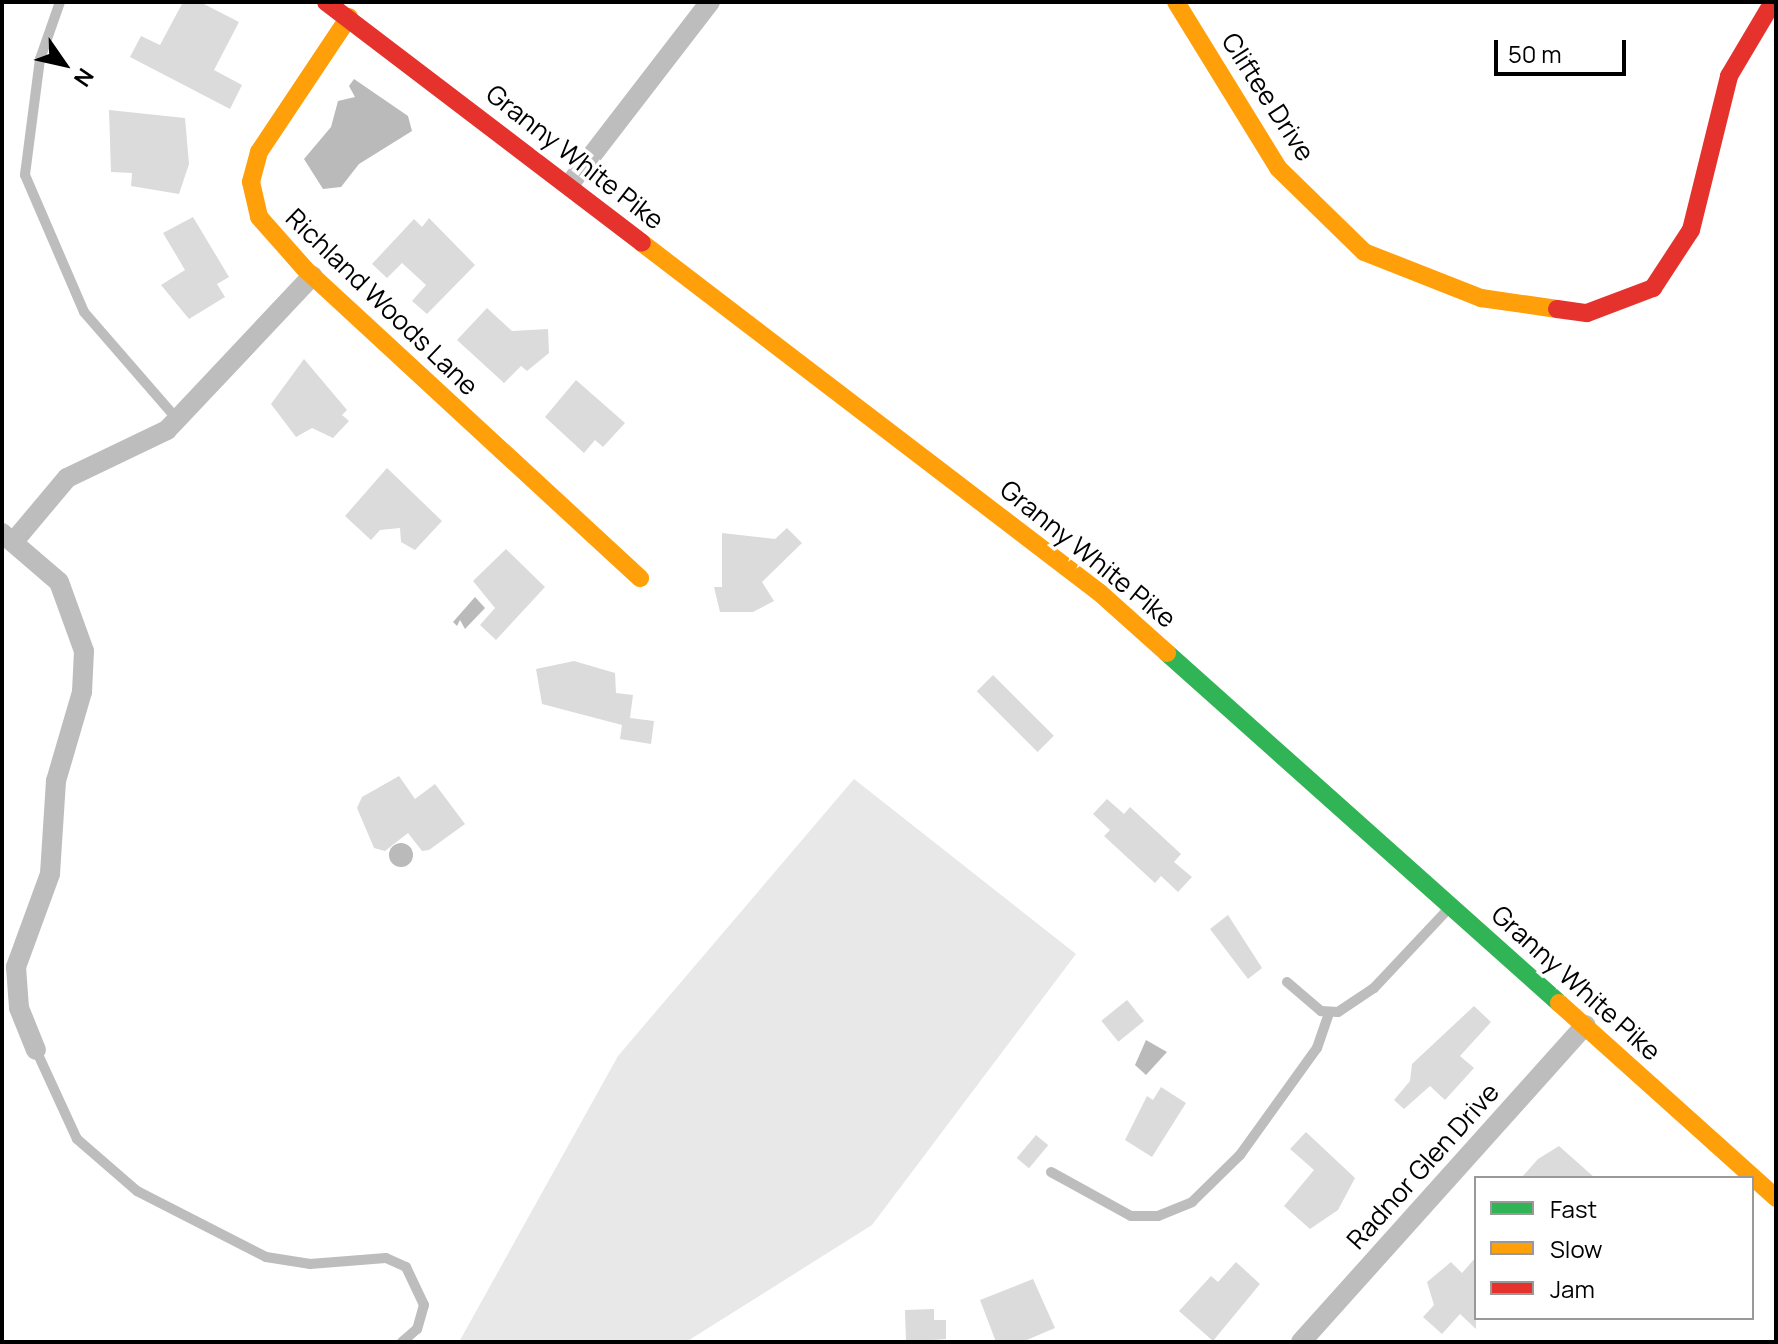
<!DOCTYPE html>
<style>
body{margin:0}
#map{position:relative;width:1778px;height:1344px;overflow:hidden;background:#fff;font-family:Manrope,sans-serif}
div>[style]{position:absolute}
.green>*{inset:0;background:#e8e8e8}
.water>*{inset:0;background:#bababa}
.round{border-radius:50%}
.building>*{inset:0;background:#dbdbdb;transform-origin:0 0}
.lane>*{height:10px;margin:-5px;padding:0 5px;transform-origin:5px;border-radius:5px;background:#bdbdbd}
.street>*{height:20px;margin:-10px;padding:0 10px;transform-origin:10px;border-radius:10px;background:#bdbdbd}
.fast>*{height:18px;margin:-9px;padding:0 9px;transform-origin:9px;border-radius:9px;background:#30b455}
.slow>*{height:18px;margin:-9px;padding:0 9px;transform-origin:9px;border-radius:9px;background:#ff9f0a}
.jam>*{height:18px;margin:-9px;padding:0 9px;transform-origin:9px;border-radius:9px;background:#e5322d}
span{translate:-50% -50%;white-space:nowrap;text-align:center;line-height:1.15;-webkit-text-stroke:7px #fff;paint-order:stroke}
.street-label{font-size:26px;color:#000}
.frame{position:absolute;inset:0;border:4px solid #000;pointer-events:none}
.legend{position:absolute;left:1474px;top:1176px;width:280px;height:144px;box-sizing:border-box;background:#fff;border:2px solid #999;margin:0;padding:10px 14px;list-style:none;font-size:24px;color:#000}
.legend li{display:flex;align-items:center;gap:16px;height:40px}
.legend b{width:40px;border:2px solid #999}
.north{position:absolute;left:24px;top:24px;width:80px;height:80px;-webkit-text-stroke:6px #fff;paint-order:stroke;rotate:124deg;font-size:22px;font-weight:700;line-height:32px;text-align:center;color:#000}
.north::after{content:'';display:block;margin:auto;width:28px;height:36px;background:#000;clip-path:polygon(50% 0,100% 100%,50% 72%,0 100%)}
.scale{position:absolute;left:1494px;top:40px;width:132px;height:36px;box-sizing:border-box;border:4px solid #000;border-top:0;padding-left:10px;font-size:24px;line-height:28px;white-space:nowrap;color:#000;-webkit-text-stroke:6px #fff;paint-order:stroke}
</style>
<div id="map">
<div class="green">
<div style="clip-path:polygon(854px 779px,1076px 954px,872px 1225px,686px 1342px,459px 1342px,618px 1056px)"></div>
</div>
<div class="water">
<div style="clip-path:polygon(354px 79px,408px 116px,412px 131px,359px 164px,341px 187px,323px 189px,304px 159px,331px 127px,338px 101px,355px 97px,349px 86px)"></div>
<div style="clip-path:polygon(475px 597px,485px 608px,465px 629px,460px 620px,457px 626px,453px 622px)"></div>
<div class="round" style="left:389px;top:843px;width:24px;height:24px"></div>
<div style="clip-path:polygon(1146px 1040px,1167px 1052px,1146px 1075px,1135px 1065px)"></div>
</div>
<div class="building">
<div style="clip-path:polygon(183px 2px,200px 2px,239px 22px,214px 70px,242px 85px,230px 109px,130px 57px,141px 36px,160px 45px)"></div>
<div style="clip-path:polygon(109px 110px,185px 118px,189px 164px,179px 194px,131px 186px,132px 173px,111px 172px)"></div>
<div style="clip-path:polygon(193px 217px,229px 277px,217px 284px,225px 297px,189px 319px,161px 285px,185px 270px,163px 233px)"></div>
<div style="clip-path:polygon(429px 218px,475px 265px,427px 314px,412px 301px,426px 285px,402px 263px,387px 278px,372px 264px,414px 219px,422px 227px)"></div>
<div style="clip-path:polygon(487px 308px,512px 331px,548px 329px,549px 353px,527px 371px,521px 366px,504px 383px,457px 340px)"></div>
<div style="clip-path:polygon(304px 359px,347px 410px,342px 415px,349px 421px,333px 438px,312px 428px,296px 437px,271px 404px)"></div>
<div style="clip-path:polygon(576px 380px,625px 423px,603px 447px,595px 440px,584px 453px,545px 417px)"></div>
<div style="clip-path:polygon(387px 468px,442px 521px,415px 550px,401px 542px,400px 528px,380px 530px,371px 540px,345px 516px)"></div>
<div style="clip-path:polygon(787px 528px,802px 543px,762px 582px,774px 601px,753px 612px,720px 612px,714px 587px,722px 587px,722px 533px,775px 539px)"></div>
<div style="clip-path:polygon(506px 549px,545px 587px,496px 640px,480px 625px,495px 608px,473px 581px)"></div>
<div style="clip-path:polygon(574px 661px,615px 673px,616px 693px,633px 695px,630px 718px,654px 721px,651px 744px,620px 739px,622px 725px,542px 704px,536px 669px)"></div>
<div style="left:993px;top:675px;width:86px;height:23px;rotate:45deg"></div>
<div style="clip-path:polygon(399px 776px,415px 799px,435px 784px,465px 824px,429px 850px,422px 851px,408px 833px,385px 851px,374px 848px,357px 808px,362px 797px)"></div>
<div style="clip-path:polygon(1107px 799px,1124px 814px,1130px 807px,1181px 854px,1174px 862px,1192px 877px,1178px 892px,1161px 876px,1155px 883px,1104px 836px,1110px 830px,1093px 814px)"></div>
<div style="clip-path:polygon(1228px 915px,1262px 968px,1248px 979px,1210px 929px)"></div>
<div style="left:1127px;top:1000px;width:27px;height:33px;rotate:51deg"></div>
<div style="clip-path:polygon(1474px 1006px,1491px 1022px,1460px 1056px,1474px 1068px,1445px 1100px,1430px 1086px,1404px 1109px,1394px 1100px,1410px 1081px,1412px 1064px)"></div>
<div style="clip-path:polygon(1161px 1087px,1186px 1103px,1152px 1157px,1125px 1140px,1147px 1096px,1153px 1100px)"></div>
<div style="clip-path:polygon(1306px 1132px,1355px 1178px,1338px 1210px,1310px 1229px,1284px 1206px,1314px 1170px,1290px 1149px)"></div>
<div style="left:1036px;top:1135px;width:16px;height:30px;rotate:40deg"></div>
<div style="clip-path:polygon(1559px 1146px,1595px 1178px,1521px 1178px,1538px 1159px)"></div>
<div style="clip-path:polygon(1476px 1257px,1476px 1329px,1460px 1314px,1442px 1334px,1423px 1317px,1434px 1305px,1427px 1282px,1451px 1262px,1462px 1273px)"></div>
<div style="clip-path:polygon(1236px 1262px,1260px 1284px,1213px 1341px,1179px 1311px,1211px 1276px,1218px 1282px)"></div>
<div style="clip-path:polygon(1033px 1279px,1055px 1328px,1022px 1342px,996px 1342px,980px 1300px)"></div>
<div style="clip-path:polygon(934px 1309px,934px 1320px,946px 1320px,946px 1339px,906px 1342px,905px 1310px)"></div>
</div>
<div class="lane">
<div style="left:60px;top:2px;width:60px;rotate:109.3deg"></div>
<div style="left:40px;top:59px;width:117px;rotate:97.4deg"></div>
<div style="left:25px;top:175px;width:149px;rotate:66.7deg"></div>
<div style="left:84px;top:312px;width:143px;rotate:49deg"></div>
<div style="left:1287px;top:982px;width:45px;rotate:40.5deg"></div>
<div style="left:1321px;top:1011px;width:17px;rotate:3deg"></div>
<div style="left:1338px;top:1012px;width:43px;rotate:-33.7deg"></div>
<div style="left:1374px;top:988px;width:111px;rotate:-46.8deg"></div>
<div style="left:36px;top:1050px;width:98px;rotate:65.3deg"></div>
<div style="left:77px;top:1139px;width:79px;rotate:40.9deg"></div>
<div style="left:137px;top:1191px;width:145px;rotate:27.1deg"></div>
<div style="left:266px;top:1257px;width:45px;rotate:9deg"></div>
<div style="left:310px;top:1264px;width:76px;rotate:-4.5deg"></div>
<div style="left:386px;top:1258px;width:22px;rotate:24deg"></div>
<div style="left:406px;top:1267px;width:42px;rotate:64.7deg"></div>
<div style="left:424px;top:1305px;width:25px;rotate:106deg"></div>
<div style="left:417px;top:1329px;width:20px;rotate:139deg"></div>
<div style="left:1051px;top:1172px;width:91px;rotate:28.8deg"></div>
<div style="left:1131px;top:1216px;width:27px"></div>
<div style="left:1158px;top:1216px;width:37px;rotate:-22deg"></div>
<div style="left:1192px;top:1202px;width:67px;rotate:-44.4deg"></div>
<div style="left:1240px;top:1155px;width:132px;rotate:-54.3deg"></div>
<div style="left:1317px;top:1048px;width:37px;rotate:-71deg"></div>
</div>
<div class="street">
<div style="left:569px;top:185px;width:231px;rotate:-52.4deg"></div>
<div style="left:2px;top:533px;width:75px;rotate:40.7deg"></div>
<div style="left:59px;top:582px;width:73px;rotate:70.1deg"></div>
<div style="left:84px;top:651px;width:41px;rotate:92.8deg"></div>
<div style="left:82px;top:692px;width:93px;rotate:106.3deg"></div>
<div style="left:56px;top:781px;width:93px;rotate:93.7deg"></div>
<div style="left:50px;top:874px;width:99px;rotate:110.1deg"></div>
<div style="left:16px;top:967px;width:41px;rotate:85.8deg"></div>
<div style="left:19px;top:1008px;width:45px;rotate:68deg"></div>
<div style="left:15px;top:540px;width:81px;rotate:-50deg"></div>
<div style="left:67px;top:478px;width:111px;rotate:-25.6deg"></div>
<div style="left:167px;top:430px;width:212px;rotate:-46.7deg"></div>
<div style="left:1301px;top:1342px;width:426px;rotate:-48.1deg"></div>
</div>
<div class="fast">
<div style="left:1167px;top:653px;width:526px;rotate:41.76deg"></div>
</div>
<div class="slow">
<div style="left:1176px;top:2px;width:195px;rotate:58.4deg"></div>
<div style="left:1278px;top:168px;width:120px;rotate:44.3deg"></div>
<div style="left:1364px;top:252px;width:126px;rotate:21.5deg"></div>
<div style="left:1481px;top:298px;width:77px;rotate:8.2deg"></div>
<div style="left:349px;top:17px;width:162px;rotate:123.7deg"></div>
<div style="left:259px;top:152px;width:31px;rotate:105deg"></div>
<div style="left:251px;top:182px;width:36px;rotate:77deg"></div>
<div style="left:259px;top:217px;width:69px;rotate:48.5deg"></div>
<div style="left:305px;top:269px;width:456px;rotate:42.7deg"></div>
<div style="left:642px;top:243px;width:576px;rotate:37.39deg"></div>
<div style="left:1100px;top:593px;width:90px;rotate:41.8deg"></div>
<div style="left:1559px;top:1003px;width:292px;rotate:41.9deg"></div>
</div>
<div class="jam">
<div style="left:326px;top:2px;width:397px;rotate:37.3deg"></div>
<div style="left:1557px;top:309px;width:30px;rotate:8deg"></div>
<div style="left:1587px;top:313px;width:71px;rotate:-20.7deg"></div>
<div style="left:1653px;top:288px;width:69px;rotate:-56.8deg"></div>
<div style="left:1691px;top:230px;width:159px;rotate:-76.1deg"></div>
<div style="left:1729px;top:76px;width:86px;rotate:-59.3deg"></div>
</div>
<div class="street-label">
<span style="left:1268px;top:97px;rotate:57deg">Cliftee Drive</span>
<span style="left:575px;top:157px;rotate:38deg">Granny White Pike</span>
<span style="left:382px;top:302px;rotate:44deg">Richland Woods Lane</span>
<span style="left:1088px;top:554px;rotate:39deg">Granny White Pike</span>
<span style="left:1576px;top:983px;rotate:42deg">Granny White Pike</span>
<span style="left:1423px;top:1166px;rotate:-48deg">Radnor Glen Drive</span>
</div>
<div class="frame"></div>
<ul class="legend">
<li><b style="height:10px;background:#30b455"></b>Fast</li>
<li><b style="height:10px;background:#ff9f0a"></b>Slow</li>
<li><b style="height:10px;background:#e5322d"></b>Jam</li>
</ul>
<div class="north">N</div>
<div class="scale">50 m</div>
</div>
